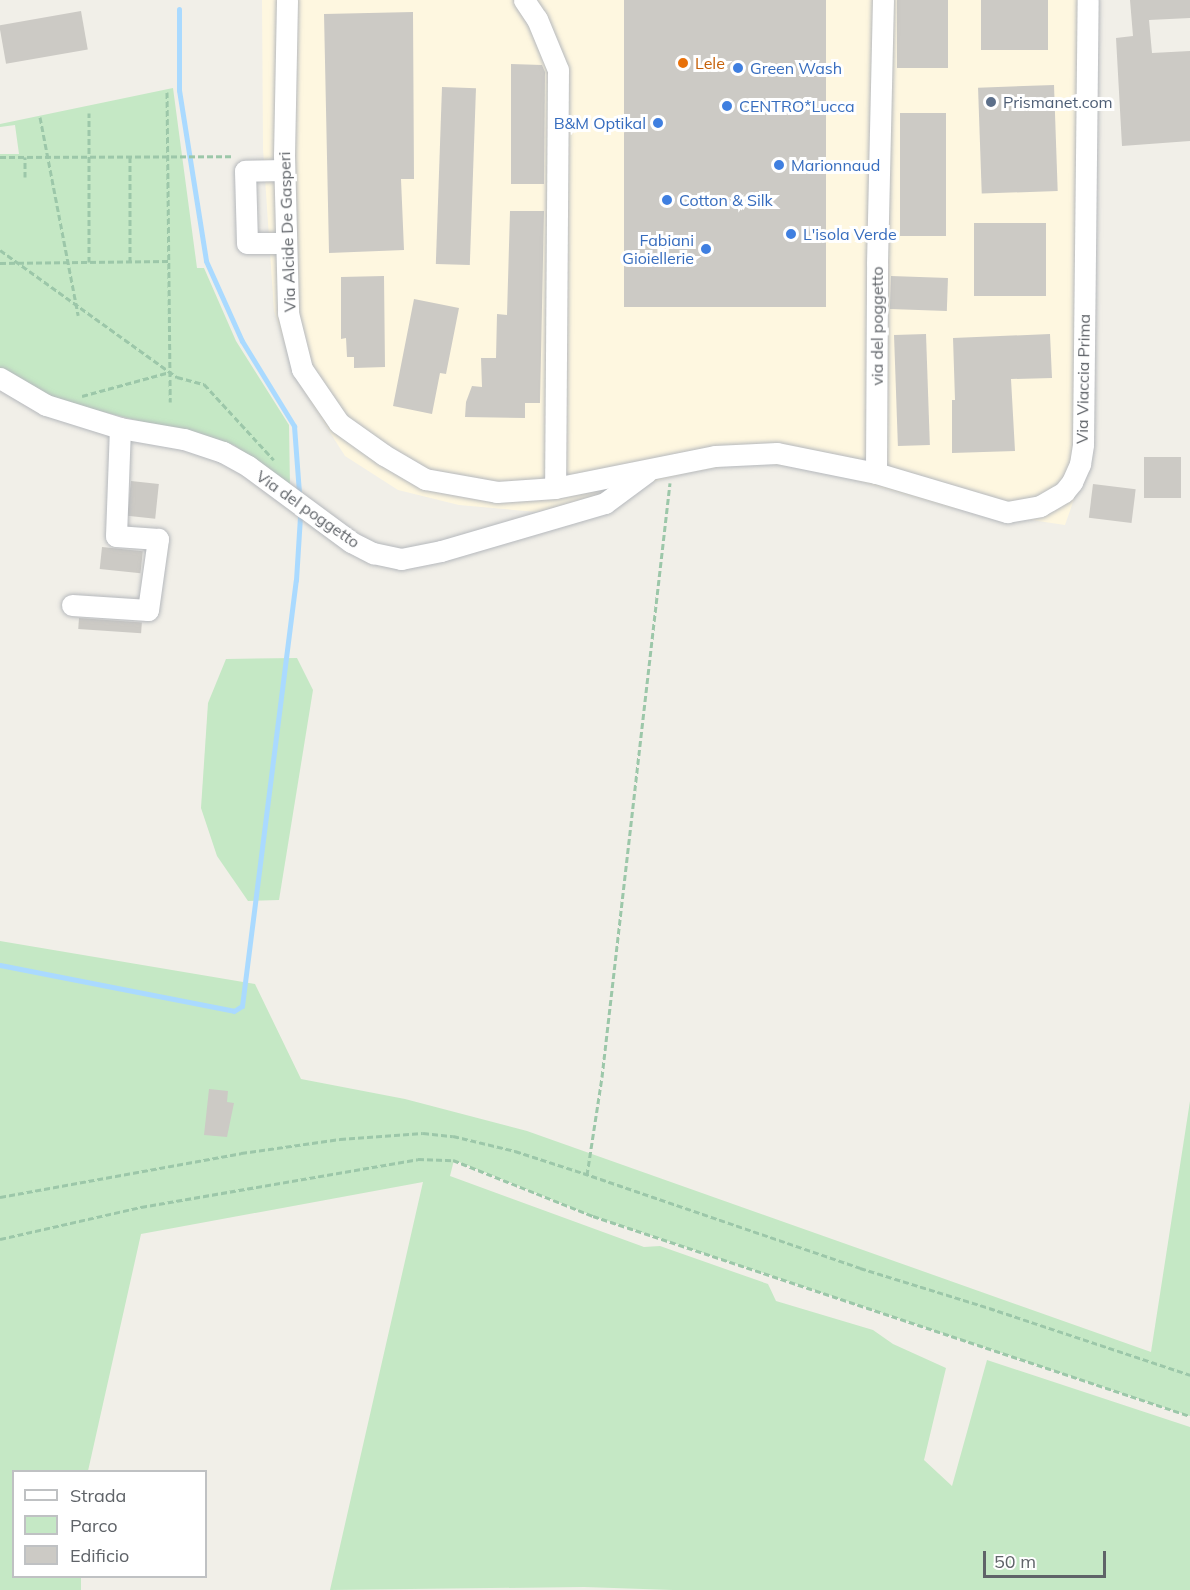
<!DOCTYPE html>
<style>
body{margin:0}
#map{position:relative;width:1190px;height:1590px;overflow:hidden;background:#f1efe8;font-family:Mulish,sans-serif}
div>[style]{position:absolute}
.commercial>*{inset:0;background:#fef7e0}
.green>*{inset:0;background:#c5e8c5}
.stream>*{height:5px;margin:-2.5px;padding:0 2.5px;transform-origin:2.5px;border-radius:2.5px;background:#aadaff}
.building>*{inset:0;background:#cccac5;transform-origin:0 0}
.path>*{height:3px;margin-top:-1.5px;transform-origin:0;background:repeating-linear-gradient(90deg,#9cc7a9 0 6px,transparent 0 9px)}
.roads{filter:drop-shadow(0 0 2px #b5b8bc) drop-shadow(0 0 2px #b5b8bc)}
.minor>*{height:21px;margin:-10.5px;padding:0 10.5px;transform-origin:10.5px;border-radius:10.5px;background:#fff}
.dots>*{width:16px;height:16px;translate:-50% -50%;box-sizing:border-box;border:3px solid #fff;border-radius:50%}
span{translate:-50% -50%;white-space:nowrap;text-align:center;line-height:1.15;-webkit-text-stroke:6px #fff;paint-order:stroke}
.food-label{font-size:16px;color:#c56008}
.left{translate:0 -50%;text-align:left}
.shop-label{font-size:16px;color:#366cbe}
.right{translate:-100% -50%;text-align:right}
.service-label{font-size:16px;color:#4e5e75}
.street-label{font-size:16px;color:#5f6368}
.legend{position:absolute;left:12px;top:1470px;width:195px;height:108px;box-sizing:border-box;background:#fff;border:2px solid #bfc1c3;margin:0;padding:8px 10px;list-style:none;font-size:18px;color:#5f6368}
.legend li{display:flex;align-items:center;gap:12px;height:30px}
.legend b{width:30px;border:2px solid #bfc1c3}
.scale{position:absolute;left:983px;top:1551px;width:123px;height:27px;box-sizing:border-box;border:3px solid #5f6368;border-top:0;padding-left:8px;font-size:18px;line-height:21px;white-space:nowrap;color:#5f6368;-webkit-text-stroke:4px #fff;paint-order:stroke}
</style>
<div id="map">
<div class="commercial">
<div style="clip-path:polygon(262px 0,1096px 0,1092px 448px,1065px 525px,951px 508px,817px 469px,751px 462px,688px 473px,537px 512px,459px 505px,398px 490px,345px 456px,296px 379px,274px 311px,263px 149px)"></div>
</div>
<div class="green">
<div style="clip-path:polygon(173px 88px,197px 268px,204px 268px,236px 341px,289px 425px,290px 488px,234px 445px,52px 399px,0 369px,0 154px,19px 154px,15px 125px,0 127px,0 124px)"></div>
<div style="clip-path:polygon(297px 658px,313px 690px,279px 900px,248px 901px,217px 856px,201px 808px,208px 703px,226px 659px)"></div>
<div style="clip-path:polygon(0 941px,255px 984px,301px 1079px,405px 1099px,527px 1131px,1151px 1352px,1190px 1101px,1190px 1416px,593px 1216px,454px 1160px,450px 1176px,644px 1247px,660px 1246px,768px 1284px,776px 1301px,873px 1330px,893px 1344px,946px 1368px,924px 1460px,952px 1486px,987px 1360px,1190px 1427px,1190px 1590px,673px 1590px,584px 1587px,330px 1590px,423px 1182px,141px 1234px,88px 1471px,14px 1472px,14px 1576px,81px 1577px,81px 1590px,0 1590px)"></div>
</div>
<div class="stream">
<div style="left:179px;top:9px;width:81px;rotate:90deg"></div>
<div style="left:179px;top:90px;width:173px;rotate:81deg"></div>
<div style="left:206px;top:261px;width:88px;rotate:65.8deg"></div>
<div style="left:242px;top:341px;width:100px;rotate:58.5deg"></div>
<div style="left:294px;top:426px;width:66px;rotate:85.7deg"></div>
<div style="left:0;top:965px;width:238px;rotate:11.1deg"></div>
<div style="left:234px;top:1011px;width:9px;rotate:-32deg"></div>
<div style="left:242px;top:1006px;width:429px;rotate:-82.8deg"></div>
<div style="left:296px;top:580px;width:63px;rotate:-86.4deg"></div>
</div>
<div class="building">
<div style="left:624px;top:0;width:202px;height:307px"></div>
<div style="left:897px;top:0;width:51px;height:68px"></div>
<div style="left:981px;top:0;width:67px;height:50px"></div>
<div style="clip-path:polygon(1130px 0,1190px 0,1190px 18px,1149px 20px,1152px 53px,1190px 51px,1190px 141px,1122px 146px,1116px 38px,1133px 36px)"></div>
<div style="left:81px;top:11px;width:39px;height:83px;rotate:80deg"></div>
<div style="clip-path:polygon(413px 12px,414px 179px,401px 179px,404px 250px,329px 253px,324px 14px)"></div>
<div style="clip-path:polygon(511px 64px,542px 65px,545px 72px,544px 184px,511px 184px)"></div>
<div style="left:1054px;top:85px;width:106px;height:76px;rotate:88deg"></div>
<div style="left:442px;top:87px;width:34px;height:177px;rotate:2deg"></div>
<div style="left:946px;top:113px;width:123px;height:46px;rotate:90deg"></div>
<div style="clip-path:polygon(510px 211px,544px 211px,540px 403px,525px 403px,525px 418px,465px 417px,466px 402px,472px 386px,482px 387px,481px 358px,496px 358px,497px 314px,507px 315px)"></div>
<div style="left:974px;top:223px;width:72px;height:73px"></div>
<div style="clip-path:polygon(384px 276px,385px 367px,354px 368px,354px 357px,347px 357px,346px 338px,341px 339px,341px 277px)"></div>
<div style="left:891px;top:276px;width:57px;height:33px;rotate:2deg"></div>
<div style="clip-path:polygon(414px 299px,459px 308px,446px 374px,440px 373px,432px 414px,393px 406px)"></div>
<div style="left:926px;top:334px;width:111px;height:32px;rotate:88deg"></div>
<div style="clip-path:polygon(1050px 334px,1052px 378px,1011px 379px,1015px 451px,952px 453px,952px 400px,955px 400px,953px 338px)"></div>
<div style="left:1144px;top:457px;width:37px;height:41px"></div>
<div style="left:131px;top:481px;width:28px;height:35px;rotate:6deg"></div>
<div style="left:1093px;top:484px;width:43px;height:34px;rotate:7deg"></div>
<div style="left:102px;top:547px;width:41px;height:22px;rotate:6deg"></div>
<div style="left:79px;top:618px;width:63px;height:11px;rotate:4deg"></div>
<div style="clip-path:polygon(209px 1089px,228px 1091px,227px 1102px,234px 1103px,227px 1137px,204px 1135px)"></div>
</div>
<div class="path">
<div style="left:167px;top:92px;width:310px;rotate:89.4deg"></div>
<div style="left:40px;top:117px;width:202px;rotate:79.1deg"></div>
<div style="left:0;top:157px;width:234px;rotate:-0.2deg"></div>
<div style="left:25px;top:177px;width:20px;rotate:-90deg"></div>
<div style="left:0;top:250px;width:218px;rotate:35.7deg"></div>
<div style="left:177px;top:377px;width:28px;rotate:15deg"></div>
<div style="left:204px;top:384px;width:103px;rotate:47.4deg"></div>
<div style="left:89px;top:262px;width:149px;rotate:-90deg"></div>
<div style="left:130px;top:262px;width:105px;rotate:-90deg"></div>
<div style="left:0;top:263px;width:169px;rotate:-0.7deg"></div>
<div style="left:82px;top:396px;width:91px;rotate:-15.3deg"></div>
<div style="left:587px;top:1175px;width:99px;rotate:-81.3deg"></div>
<div style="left:602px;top:1077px;width:598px;rotate:-83.47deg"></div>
<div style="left:0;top:1197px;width:245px;rotate:-10.3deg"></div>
<div style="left:241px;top:1153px;width:100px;rotate:-8deg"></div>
<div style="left:340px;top:1139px;width:83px;rotate:-4.1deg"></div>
<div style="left:423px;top:1133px;width:30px;rotate:6deg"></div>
<div style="left:453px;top:1136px;width:64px;rotate:13.6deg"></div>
<div style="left:515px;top:1151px;width:71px;rotate:17.9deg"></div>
<div style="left:583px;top:1173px;width:293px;rotate:18.9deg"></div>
<div style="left:860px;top:1268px;width:135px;rotate:17.2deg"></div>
<div style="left:989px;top:1308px;width:212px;rotate:18.4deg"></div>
<div style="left:0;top:1239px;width:145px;rotate:-12.8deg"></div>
<div style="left:141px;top:1207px;width:281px;rotate:-9.8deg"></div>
<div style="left:418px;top:1159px;width:35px;rotate:2deg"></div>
<div style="left:453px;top:1160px;width:151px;rotate:21.8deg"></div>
<div style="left:593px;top:1216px;width:630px;rotate:18.52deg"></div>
</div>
<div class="roads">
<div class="minor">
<div style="left:287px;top:0;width:155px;rotate:91.1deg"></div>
<div style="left:284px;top:155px;width:158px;rotate:88.5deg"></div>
<div style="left:288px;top:313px;width:58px;rotate:76deg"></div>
<div style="left:302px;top:369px;width:65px;rotate:55.6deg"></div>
<div style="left:339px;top:423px;width:55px;rotate:35.4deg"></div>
<div style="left:384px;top:455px;width:48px;rotate:30.3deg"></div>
<div style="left:425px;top:479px;width:73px;rotate:10.2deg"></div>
<div style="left:497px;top:492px;width:58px;rotate:-3.9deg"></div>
<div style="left:555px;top:488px;width:163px;rotate:-11.3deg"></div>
<div style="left:715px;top:456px;width:62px;rotate:-2.8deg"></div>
<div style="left:777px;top:453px;width:101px;rotate:11.4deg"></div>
<div style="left:876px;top:473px;width:137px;rotate:16.6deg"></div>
<div style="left:1007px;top:512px;width:34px;rotate:-10deg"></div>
<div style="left:1040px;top:506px;width:28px;rotate:-30deg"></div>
<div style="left:1064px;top:492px;width:13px;rotate:-51deg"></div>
<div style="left:1072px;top:482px;width:20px;rotate:-66deg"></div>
<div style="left:1080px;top:464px;width:20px;rotate:-81deg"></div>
<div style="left:1083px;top:444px;width:444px;rotate:-89.4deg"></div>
<div style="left:524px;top:0;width:23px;rotate:56deg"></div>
<div style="left:537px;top:19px;width:55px;rotate:67.6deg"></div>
<div style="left:558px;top:70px;width:418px;rotate:90.4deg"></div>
<div style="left:284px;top:170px;width:39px;rotate:179deg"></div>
<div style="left:245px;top:171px;width:72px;rotate:88.4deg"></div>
<div style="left:247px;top:243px;width:39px"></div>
<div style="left:0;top:378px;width:53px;rotate:30.4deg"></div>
<div style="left:46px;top:405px;width:77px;rotate:17.3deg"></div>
<div style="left:120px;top:428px;width:65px;rotate:9.8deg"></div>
<div style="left:184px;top:439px;width:41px;rotate:18.4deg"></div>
<div style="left:223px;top:452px;width:29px;rotate:29deg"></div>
<div style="left:248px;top:466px;width:128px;rotate:36.4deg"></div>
<div style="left:351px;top:542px;width:25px;rotate:27deg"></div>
<div style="left:373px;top:553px;width:29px;rotate:12deg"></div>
<div style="left:401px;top:559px;width:41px;rotate:-11.3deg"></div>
<div style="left:441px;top:551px;width:171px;rotate:-16.3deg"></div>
<div style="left:605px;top:503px;width:52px;rotate:-36.4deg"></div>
<div style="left:876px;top:473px;width:210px;rotate:-89.7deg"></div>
<div style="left:877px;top:263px;width:263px;rotate:-88.7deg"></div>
<div style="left:72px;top:605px;width:76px;rotate:3.8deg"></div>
<div style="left:148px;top:610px;width:72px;rotate:-82deg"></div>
<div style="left:158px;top:539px;width:42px;rotate:-175.9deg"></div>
<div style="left:116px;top:536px;width:108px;rotate:-87.9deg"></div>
</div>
</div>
<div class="dots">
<div style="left:683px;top:63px;background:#e8710a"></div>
<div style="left:738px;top:68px;background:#3f7fe0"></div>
<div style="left:991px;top:102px;background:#5c6f8a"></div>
<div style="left:727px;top:106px;background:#3f7fe0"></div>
<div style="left:658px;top:123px;background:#3f7fe0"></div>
<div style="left:779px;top:165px;background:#3f7fe0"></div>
<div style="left:667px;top:200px;background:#3f7fe0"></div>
<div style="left:791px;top:234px;background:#3f7fe0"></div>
<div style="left:706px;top:249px;background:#3f7fe0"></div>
</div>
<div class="food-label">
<span class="left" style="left:695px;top:63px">Lele</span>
</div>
<div class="shop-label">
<span class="left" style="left:750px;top:68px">Green Wash</span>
<span class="left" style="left:739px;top:106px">CENTRO*Lucca</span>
<span class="right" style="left:646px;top:123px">B&amp;M Optikal</span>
<span class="left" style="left:791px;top:165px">Marionnaud</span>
<span class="left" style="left:679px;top:200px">Cotton &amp; Silk</span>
<span class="left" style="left:803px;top:234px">L'isola Verde</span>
<span class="right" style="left:694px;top:249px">Fabiani<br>Gioiellerie</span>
</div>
<div class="service-label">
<span class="left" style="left:1003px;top:102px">Prismanet.com</span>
</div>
<div class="street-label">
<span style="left:287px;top:232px;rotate:-92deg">Via Alcide De Gasperi</span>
<span style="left:877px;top:326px;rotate:-90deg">via del poggetto</span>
<span style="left:1083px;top:379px;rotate:-89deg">Via Viaccia Prima</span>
<span style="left:308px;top:509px;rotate:35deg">Via del poggetto</span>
</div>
<ul class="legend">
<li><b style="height:8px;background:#fff"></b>Strada</li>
<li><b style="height:16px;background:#c5e8c5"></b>Parco</li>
<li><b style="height:16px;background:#cccac5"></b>Edificio</li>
</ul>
<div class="scale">50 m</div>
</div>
